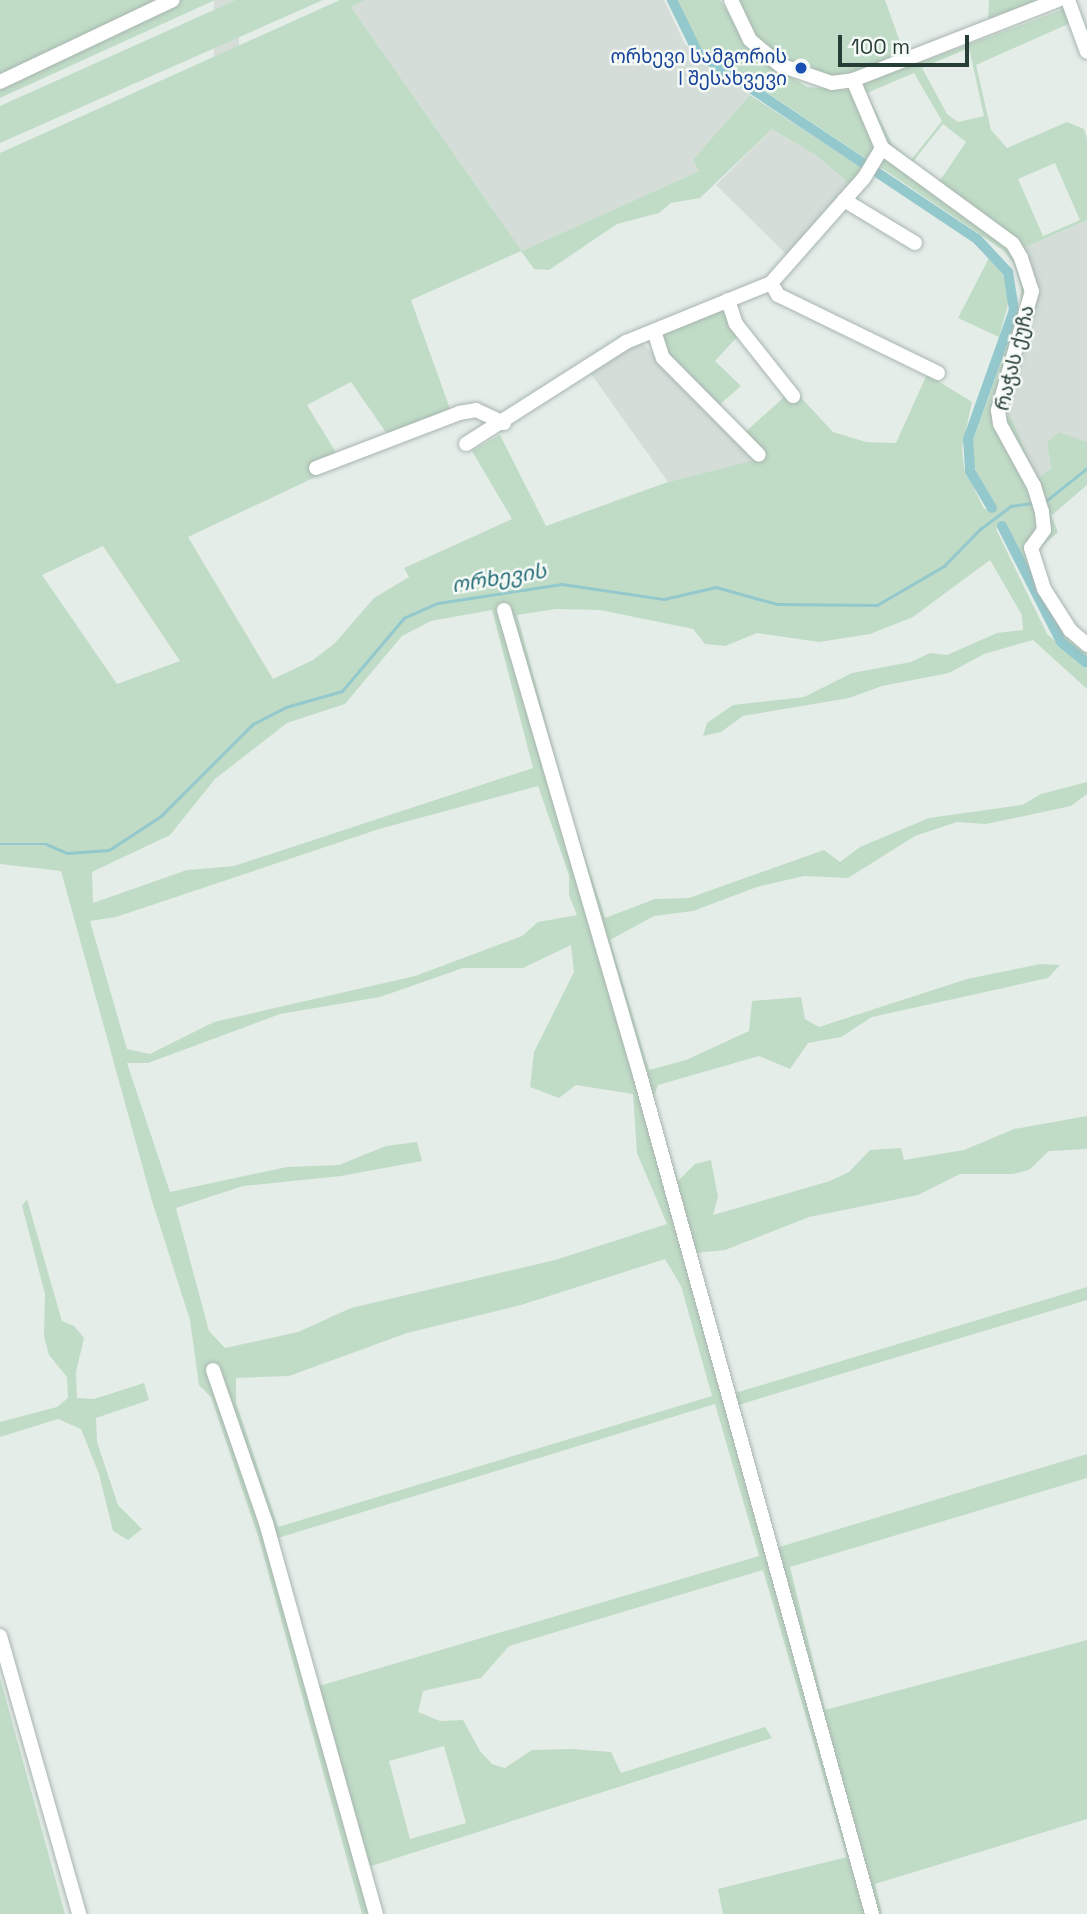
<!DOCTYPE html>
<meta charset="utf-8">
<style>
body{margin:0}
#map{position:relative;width:1087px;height:1914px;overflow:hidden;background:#e5ede9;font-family:"Space Grotesk","Noto Sans Georgian",sans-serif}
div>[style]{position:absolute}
.built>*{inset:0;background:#d4ddd8;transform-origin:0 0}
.green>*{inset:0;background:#c0dcc6}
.stream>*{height:2.5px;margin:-1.25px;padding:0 1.25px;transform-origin:1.25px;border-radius:1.25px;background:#93c8cd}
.canal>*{height:10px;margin:-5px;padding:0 5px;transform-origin:5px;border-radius:5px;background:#93c8cd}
.roads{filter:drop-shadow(0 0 2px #a8b5b0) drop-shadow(0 0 2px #a8b5b0)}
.minor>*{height:14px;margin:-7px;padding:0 7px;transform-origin:7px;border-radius:7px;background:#fff}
.dots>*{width:19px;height:19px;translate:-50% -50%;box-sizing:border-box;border:4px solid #f6faf7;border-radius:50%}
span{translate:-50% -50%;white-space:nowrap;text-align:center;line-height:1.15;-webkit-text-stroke:5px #f6faf7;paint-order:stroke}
.transit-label{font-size:19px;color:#164399}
.right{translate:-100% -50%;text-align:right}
.street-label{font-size:19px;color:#263e36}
.water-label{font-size:21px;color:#246d75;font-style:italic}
.scale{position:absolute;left:838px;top:35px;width:131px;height:32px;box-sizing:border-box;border:4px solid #263e36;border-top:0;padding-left:9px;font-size:21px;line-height:24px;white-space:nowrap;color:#263e36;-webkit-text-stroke:5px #f6faf7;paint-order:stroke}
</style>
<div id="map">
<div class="built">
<div style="left:214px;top:0;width:25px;height:235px"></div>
<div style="clip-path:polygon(365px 0,664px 0,685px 44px,750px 95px,694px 160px,699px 171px,522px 251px,351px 7px)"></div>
<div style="clip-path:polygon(772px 129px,817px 156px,850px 184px,789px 257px,716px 185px)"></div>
<div style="clip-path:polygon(1087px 220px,1087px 442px,1059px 433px,1047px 442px,1051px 468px,1037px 479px,1012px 419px,1002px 414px,1035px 284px,1021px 249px)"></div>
<div style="clip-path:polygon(640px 341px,736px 437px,756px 460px,668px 482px,589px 371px)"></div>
</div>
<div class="green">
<div style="clip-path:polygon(0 0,215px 0,0 98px)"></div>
<div style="clip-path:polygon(236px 0,323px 0,0 143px,0 106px)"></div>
<div style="clip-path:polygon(evenodd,340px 0,365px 0,351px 7px,522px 251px,699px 171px,693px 160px,750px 95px,862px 168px,850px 184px,817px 156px,772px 129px,700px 198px,671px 203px,659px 213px,617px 224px,549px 270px,534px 269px,521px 251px,411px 300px,454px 420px,394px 444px,351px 382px,307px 405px,343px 464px,188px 537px,273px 679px,313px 660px,335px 643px,374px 598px,409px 577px,404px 568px,512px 519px,472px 451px,500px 435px,546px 526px,668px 482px,755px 460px,743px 434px,793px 389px,833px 432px,866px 442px,896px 443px,927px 374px,972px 402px,962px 448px,964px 467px,984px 509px,995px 508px,978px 482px,971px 446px,1021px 306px,1021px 287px,1014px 264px,1003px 250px,877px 165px,883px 156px,1011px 247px,1028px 284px,994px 409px,1012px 419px,1037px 479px,1051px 468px,1047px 442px,1059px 432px,1087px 442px,1087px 485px,1051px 516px,1058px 532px,1039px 549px,1054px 597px,1069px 621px,1087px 637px,1087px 659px,1066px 643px,1009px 532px,1003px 524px,996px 529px,1047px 634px,1087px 669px,1087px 689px,1033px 640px,984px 654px,949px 673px,882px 686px,849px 698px,743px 716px,721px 732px,703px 736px,707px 723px,733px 705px,804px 697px,852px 673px,911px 662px,930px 653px,947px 655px,997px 633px,1023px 630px,1022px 615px,990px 560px,913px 617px,870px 634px,819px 642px,757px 633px,725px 646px,705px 644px,693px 629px,600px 610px,556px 609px,517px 615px,570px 811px,605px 918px,655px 899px,689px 898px,824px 850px,840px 862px,860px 847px,929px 818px,1022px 805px,1041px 794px,1087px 782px,1087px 794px,1071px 806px,986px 824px,957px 822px,915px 836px,848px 878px,804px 876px,757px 887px,693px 911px,654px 916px,610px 940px,649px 1070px,686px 1060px,749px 1031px,752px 1001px,801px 997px,805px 1019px,819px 1027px,967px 979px,1040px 964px,1060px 965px,1048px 978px,872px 1017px,841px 1037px,808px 1043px,790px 1069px,759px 1056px,658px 1085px,652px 1101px,678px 1181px,695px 1164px,711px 1160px,718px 1197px,713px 1215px,830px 1181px,849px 1172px,870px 1150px,901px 1148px,904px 1160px,964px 1150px,1014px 1129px,1087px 1116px,1087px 1149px,1049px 1151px,1029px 1170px,1013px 1174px,960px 1174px,918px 1195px,809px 1217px,725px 1250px,684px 1254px,722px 1397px,1087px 1287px,1087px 1300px,725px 1409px,766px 1551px,1087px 1454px,1087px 1478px,790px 1567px,825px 1710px,1087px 1640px,1087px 1819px,875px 1884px,882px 1914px,723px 1914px,718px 1889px,847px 1857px,763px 1570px,509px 1646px,481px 1678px,423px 1691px,418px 1712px,440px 1721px,463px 1720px,480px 1751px,492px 1764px,505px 1768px,532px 1750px,571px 1749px,611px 1752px,621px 1773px,765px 1727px,772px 1738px,365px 1868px,380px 1914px,362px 1914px,259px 1539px,211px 1397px,199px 1385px,190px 1320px,152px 1201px,61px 871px,0 864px,0 153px,340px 0,103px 546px,180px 661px,117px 684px,42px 575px,103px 546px,340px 0,492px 610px,533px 768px,234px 866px,187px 870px,93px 903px,92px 872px,170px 835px,215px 779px,287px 723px,345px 704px,402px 636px,431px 621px,492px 610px,340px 0,538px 786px,569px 875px,569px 895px,577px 915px,538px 922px,522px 936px,415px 976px,214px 1022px,150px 1054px,127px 1049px,90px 921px,116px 917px,379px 829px,538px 786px,340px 0,571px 945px,574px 972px,534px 1052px,530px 1087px,559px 1098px,576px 1085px,633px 1094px,637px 1153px,667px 1224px,555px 1260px,351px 1308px,298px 1332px,225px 1348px,209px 1331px,176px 1208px,243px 1186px,341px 1176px,422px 1161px,417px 1142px,386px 1146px,339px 1165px,287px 1167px,170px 1192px,127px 1063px,148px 1063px,280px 1014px,380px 997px,463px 968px,523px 968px,571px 945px,340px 0,665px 1259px,681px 1286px,712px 1396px,278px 1527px,236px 1403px,236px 1378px,289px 1376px,407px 1333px,521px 1305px,665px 1259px,340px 0,715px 1404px,759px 1556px,319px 1686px,278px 1538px,715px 1404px,340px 0,444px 1746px,466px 1823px,410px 1839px,389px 1761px,444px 1746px)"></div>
<div style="clip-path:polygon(677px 0,720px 0,747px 42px,770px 64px,807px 87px,849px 90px,875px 142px,868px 160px,703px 50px,689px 34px)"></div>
<div style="clip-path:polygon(736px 0,885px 0,903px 50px,852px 77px,830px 78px,784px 59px,754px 36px)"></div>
<div style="clip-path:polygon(989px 0,1037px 0,988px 19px)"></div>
<div style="clip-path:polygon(evenodd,1067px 8px,1071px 21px,1066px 25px,976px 65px,991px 130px,1007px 148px,1067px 122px,1084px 129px,1087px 139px,1087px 220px,1021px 249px,937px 185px,966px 142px,943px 124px,911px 164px,889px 147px,859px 85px,1067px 8px,969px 48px,984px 116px,958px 122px,947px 114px,922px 68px,969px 48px,1067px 8px,914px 73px,942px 121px,911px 160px,892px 144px,867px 93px,914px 73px,1067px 8px,1055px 163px,1080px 220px,1043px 236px,1018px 179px,1055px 163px)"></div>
<div style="clip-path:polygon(990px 256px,1000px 266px,1010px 297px,999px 337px,958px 318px)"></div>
<div style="clip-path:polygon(721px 308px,738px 336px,715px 361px,741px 386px,718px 406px,666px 355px,661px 342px,663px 334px)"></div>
<div style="clip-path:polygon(27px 1199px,62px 1321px,74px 1326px,84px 1338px,76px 1372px,77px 1398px,94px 1399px,144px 1383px,149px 1400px,96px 1418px,97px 1442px,118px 1505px,142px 1529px,128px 1540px,113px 1531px,99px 1474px,81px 1429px,58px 1419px,0 1437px,0 1422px,57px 1407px,68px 1398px,67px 1377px,49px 1355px,44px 1336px,45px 1294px,22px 1206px)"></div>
<div style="clip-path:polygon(0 1678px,65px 1914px,0 1914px)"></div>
</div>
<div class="stream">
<div style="left:1046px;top:501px;width:53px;rotate:-38.8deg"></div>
<div style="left:0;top:844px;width:46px"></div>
<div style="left:46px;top:844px;width:23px;rotate:23deg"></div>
<div style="left:67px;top:853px;width:42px;rotate:-4.1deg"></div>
<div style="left:109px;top:850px;width:62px;rotate:-33.2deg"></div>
<div style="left:161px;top:816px;width:130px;rotate:-45deg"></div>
<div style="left:253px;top:724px;width:37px;rotate:-27deg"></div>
<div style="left:286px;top:707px;width:58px;rotate:-15.9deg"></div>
<div style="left:342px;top:691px;width:96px;rotate:-49.7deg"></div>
<div style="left:404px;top:618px;width:37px;rotate:-24deg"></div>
<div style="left:438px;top:603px;width:125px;rotate:-8.7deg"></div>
<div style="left:562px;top:584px;width:103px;rotate:8.4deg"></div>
<div style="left:664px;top:599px;width:53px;rotate:-13deg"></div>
<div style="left:716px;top:587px;width:63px;rotate:15.6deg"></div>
<div style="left:777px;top:604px;width:100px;rotate:0.6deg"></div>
<div style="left:877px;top:605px;width:78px;rotate:-30.2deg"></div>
<div style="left:944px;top:566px;width:50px;rotate:-45.8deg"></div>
<div style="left:979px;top:530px;width:40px;rotate:-37deg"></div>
<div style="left:1011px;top:506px;width:21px;rotate:-8deg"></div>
</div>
<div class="canal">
<div style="left:672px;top:0;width:59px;rotate:63.9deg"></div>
<div style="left:698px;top:53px;width:335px;rotate:33.7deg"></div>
<div style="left:977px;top:239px;width:45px;rotate:46.8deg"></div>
<div style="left:1008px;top:272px;width:38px;rotate:81deg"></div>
<div style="left:1014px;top:310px;width:137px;rotate:109.6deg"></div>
<div style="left:968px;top:439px;width:32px;rotate:86deg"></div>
<div style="left:970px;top:471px;width:43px;rotate:59.3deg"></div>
<div style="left:1002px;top:526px;width:130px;rotate:63deg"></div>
<div style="left:1061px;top:642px;width:33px;rotate:39deg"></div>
</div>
<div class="roads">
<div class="minor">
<div style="left:731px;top:0;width:44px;rotate:64.6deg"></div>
<div style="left:750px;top:40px;width:39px;rotate:40deg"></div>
<div style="left:780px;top:65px;width:55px;rotate:19.1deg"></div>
<div style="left:832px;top:83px;width:21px;rotate:-8deg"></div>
<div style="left:853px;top:80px;width:220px;rotate:-21.3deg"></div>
<div style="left:1068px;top:0;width:55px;rotate:69.9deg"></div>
<div style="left:853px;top:80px;width:74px;rotate:66.9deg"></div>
<div style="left:882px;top:148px;width:162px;rotate:36.2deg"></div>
<div style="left:1013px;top:244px;width:16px;rotate:60deg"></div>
<div style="left:1021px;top:258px;width:35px;rotate:72deg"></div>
<div style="left:1032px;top:291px;width:124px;rotate:105.9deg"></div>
<div style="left:998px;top:410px;width:14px;rotate:82deg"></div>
<div style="left:1000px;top:424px;width:71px;rotate:61.3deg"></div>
<div style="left:1034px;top:486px;width:27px;rotate:73deg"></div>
<div style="left:1042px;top:512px;width:18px;rotate:84deg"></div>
<div style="left:1044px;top:530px;width:22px;rotate:126deg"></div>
<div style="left:1031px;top:548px;width:43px;rotate:72.4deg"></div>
<div style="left:1044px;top:589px;width:49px;rotate:57.6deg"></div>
<div style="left:1070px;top:630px;width:23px;rotate:41deg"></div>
<div style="left:0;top:82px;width:191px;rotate:-25.4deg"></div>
<div style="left:844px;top:200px;width:83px;rotate:31.2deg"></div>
<div style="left:771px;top:283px;width:14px;rotate:60deg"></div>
<div style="left:778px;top:295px;width:178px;rotate:26deg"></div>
<div style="left:728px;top:300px;width:25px;rotate:72deg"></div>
<div style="left:736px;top:324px;width:92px;rotate:51.6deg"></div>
<div style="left:654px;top:331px;width:28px;rotate:72deg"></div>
<div style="left:663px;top:358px;width:136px;rotate:45.3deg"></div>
<div style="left:466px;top:444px;width:190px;rotate:-32.5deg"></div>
<div style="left:626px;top:342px;width:157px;rotate:-22.1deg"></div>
<div style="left:771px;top:283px;width:140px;rotate:-48.5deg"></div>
<div style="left:864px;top:178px;width:35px;rotate:-59deg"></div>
<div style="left:316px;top:468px;width:153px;rotate:-21deg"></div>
<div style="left:459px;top:413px;width:17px;rotate:-10deg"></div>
<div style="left:476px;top:410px;width:31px;rotate:25deg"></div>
<div style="left:504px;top:610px;width:484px;rotate:73.7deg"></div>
<div style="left:640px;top:1075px;width:870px;rotate:74.54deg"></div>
<div style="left:213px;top:1370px;width:162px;rotate:70.9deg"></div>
<div style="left:266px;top:1523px;width:406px;rotate:74.3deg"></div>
<div style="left:0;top:1636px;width:289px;rotate:74.1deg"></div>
</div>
</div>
<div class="dots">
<div style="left:801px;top:68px;background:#1a4fb4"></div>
</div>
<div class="transit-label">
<span class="right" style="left:787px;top:68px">ორხევი სამგორის<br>I შესახვევი</span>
</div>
<div class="street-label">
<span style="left:1015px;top:358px;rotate:-76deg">რაჭას ქუჩა</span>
</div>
<div class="water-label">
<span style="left:499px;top:578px;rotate:-9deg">ორხევის</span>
</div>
<div class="scale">100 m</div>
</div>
